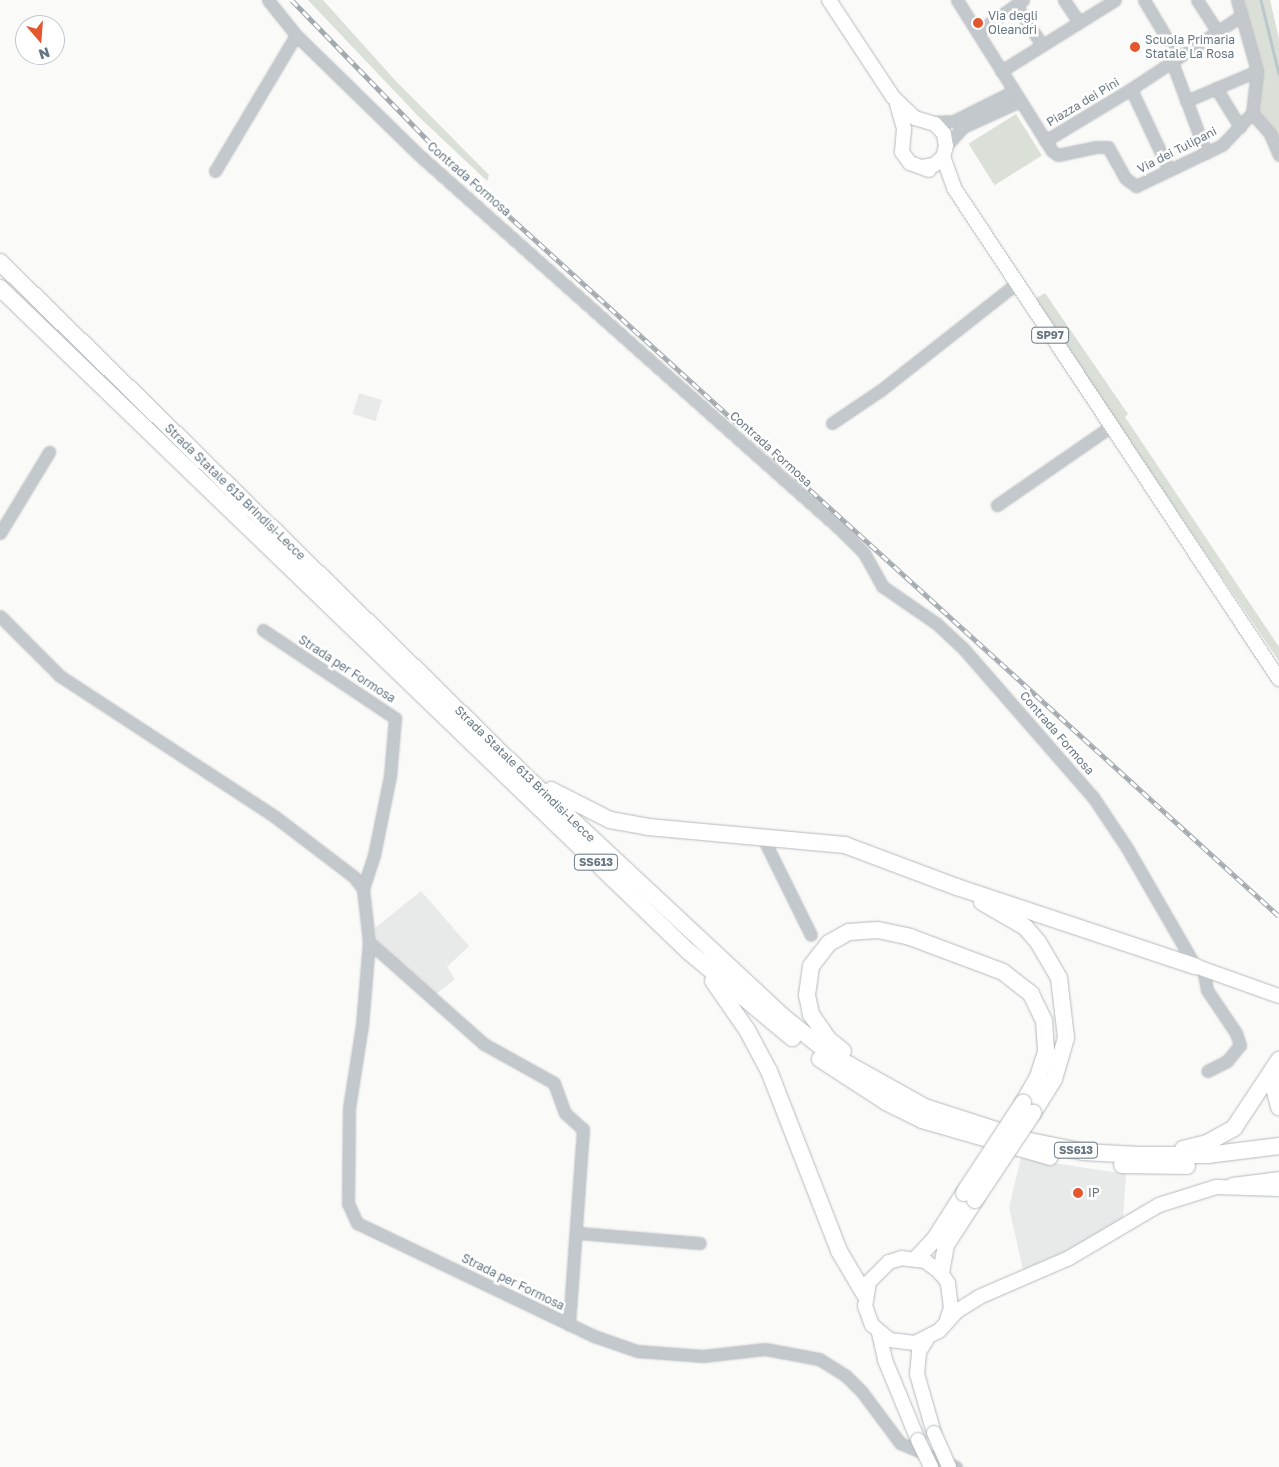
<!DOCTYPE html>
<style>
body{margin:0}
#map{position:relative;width:1279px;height:1467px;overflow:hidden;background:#fafaf8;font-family:"Golos Text",sans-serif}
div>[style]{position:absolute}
.built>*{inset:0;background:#e8e9e9;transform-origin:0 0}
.green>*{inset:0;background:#dadfd7;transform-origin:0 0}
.stream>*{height:2.5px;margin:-1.25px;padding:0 1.25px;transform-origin:1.25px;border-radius:1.25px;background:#bbc7cb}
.roads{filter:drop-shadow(0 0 1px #b5babe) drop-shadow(0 0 1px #b5babe)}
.minor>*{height:11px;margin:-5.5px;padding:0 5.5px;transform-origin:5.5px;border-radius:5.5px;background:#c3c8cc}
.major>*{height:14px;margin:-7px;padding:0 7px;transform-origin:7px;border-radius:7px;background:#fff}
.highway>*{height:16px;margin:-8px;padding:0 8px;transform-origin:8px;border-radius:8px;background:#fff}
.rail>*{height:4.5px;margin-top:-2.25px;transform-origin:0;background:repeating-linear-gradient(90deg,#fff 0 8px,#a2aab0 0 16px);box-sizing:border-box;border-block:1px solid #a2aab0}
.bridges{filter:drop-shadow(0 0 1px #b5babe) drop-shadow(0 0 1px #b5babe)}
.major-bridge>*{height:14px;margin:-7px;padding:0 7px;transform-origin:7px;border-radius:7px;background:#fff}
.highway-bridge>*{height:16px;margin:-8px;padding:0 8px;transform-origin:8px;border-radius:8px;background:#fff}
.dots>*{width:14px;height:14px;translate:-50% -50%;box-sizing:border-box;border:2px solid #fff;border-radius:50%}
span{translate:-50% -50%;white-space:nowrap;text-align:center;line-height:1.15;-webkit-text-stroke:5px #fff;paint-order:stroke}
.shield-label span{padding:1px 4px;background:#fff;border:1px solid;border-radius:4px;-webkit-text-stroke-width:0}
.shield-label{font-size:11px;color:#657683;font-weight:700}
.poi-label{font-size:12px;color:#657683}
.left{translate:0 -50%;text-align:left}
.street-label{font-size:12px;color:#657683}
.north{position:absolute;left:15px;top:15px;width:50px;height:50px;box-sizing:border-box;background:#fff;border:1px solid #c1c8cd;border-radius:50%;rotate:162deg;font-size:14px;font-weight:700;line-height:20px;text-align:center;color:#657683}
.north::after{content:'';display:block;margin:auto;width:18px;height:22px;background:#e4572e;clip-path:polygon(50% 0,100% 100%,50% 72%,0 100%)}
</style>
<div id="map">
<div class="built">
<div style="left:359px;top:393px;width:24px;height:22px;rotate:17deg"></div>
<div style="clip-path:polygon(421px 891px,469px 946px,447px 967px,455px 979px,435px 995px,377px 941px,375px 928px)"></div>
<div style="clip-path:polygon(1021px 1158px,1126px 1174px,1123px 1219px,1083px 1243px,1023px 1270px,1009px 1207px)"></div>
</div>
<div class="green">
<div style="clip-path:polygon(308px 0,323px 0,394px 79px,489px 175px,487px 181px,419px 117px)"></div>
<div style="clip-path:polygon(1244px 0,1270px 0,1279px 39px,1279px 148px,1258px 113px,1260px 70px)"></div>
<div style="left:1016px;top:114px;width:49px;height:56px;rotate:58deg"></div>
<div style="clip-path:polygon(1045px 293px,1128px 414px,1125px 417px,1279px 647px,1279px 661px,1033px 300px)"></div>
</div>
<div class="stream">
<div style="left:1261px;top:0;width:76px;rotate:76.3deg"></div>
</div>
<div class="roads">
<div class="minor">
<div style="left:268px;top:0;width:45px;rotate:51.3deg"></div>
<div style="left:296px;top:35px;width:172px;rotate:44.3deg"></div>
<div style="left:419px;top:155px;width:566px;rotate:41.63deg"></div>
<div style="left:842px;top:531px;width:31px;rotate:45deg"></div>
<div style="left:864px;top:553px;width:38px;rotate:61deg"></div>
<div style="left:882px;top:586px;width:67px;rotate:34.6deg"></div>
<div style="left:937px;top:624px;width:34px;rotate:43deg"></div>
<div style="left:962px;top:647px;width:199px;rotate:48.9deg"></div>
<div style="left:1093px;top:797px;width:61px;rotate:56.3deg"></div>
<div style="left:1127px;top:848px;width:136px;rotate:60deg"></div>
<div style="left:957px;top:0;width:178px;rotate:57.8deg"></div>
<div style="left:1052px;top:151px;width:7px;rotate:34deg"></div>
<div style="left:1058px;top:155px;width:38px;rotate:-12deg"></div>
<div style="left:1095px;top:147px;width:13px"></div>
<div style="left:1108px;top:147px;width:35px;rotate:61deg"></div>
<div style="left:1125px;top:178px;width:14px;rotate:36deg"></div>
<div style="left:1136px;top:186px;width:95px;rotate:-25.5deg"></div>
<div style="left:1222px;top:145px;width:44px;rotate:-46.8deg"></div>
<div style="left:1252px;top:113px;width:42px;rotate:-83.2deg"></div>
<div style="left:1257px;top:71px;width:74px;rotate:-105.7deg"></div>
<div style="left:1064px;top:0;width:27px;rotate:56deg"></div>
<div style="left:1144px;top:0;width:66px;rotate:59.2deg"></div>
<div style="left:1197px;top:0;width:38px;rotate:57deg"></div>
<div style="left:1016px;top:5px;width:48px;rotate:57deg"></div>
<div style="left:977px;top:32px;width:56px;rotate:-34.8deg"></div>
<div style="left:1172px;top:62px;width:97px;rotate:69.5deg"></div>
<div style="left:1001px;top:71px;width:134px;rotate:-31.9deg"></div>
<div style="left:1216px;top:88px;width:46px;rotate:58.4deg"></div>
<div style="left:1131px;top:89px;width:89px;rotate:64.9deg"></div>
<div style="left:1186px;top:101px;width:77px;rotate:-22.9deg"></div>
<div style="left:1252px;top:113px;width:28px;rotate:49deg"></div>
<div style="left:1270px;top:134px;width:23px;rotate:67deg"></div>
<div style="left:929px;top:122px;width:25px;rotate:-2deg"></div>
<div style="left:954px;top:121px;width:67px;rotate:-26.6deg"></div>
<div style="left:1045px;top:141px;width:100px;rotate:-31.2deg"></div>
<div style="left:1131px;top:89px;width:132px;rotate:-33.6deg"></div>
<div style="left:946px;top:146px;width:25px;rotate:-48deg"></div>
<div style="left:963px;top:127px;width:63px;rotate:-24.5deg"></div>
<div style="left:215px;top:171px;width:158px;rotate:-59.2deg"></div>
<div style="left:832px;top:423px;width:59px;rotate:-34deg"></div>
<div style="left:881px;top:390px;width:173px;rotate:-38.2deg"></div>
<div style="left:997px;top:505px;width:137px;rotate:-34.6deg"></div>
<div style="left:0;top:533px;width:95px;rotate:-58.8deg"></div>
<div style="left:0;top:616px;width:85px;rotate:45deg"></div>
<div style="left:60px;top:676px;width:256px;rotate:33.2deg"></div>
<div style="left:274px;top:816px;width:101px;rotate:37.3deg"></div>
<div style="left:354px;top:877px;width:15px;rotate:53deg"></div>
<div style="left:363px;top:889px;width:53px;rotate:83.5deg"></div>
<div style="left:369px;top:942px;width:83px;rotate:94.8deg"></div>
<div style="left:362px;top:1025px;width:84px;rotate:98.9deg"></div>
<div style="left:349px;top:1108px;width:95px;rotate:90.6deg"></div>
<div style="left:348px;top:1203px;width:22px;rotate:66deg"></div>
<div style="left:357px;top:1223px;width:263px;rotate:25.5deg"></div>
<div style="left:594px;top:1336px;width:46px;rotate:19.2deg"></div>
<div style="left:637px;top:1351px;width:66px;rotate:4.3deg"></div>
<div style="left:703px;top:1356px;width:62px;rotate:-6.4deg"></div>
<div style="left:765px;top:1349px;width:55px;rotate:10.5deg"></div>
<div style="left:819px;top:1359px;width:31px;rotate:32deg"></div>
<div style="left:845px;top:1375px;width:24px;rotate:45deg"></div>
<div style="left:862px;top:1392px;width:64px;rotate:53.3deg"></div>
<div style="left:900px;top:1443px;width:61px;rotate:23.2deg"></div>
<div style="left:263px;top:630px;width:159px;rotate:33.7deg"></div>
<div style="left:395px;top:718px;width:58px;rotate:94.9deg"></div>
<div style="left:390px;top:776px;width:81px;rotate:101.4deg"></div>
<div style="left:374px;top:855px;width:36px;rotate:108deg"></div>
<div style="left:762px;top:836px;width:110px;rotate:63.7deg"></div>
<div style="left:369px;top:942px;width:154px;rotate:41.6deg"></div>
<div style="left:484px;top:1044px;width:80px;rotate:29.1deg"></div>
<div style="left:554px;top:1083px;width:32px;rotate:70deg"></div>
<div style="left:565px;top:1113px;width:24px;rotate:42deg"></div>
<div style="left:583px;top:1129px;width:196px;rotate:94.1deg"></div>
<div style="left:1203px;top:969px;width:21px;rotate:79deg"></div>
<div style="left:1207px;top:990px;width:52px;rotate:56deg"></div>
<div style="left:1236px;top:1033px;width:13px;rotate:72deg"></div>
<div style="left:1240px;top:1045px;width:21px;rotate:129deg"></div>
<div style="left:1227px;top:1061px;width:22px;rotate:153deg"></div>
<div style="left:578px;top:1233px;width:122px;rotate:4.7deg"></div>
</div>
<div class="major">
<div style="left:829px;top:0;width:116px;rotate:56.6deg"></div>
<div style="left:893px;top:97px;width:30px;rotate:44deg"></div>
<div style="left:915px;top:118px;width:21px;rotate:17deg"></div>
<div style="left:935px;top:124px;width:13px;rotate:48deg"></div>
<div style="left:944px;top:134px;width:12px;rotate:81deg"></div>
<div style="left:946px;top:146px;width:11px;rotate:105deg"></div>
<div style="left:943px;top:157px;width:12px;rotate:138deg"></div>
<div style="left:934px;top:165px;width:12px;rotate:171deg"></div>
<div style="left:897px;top:104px;width:26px;rotate:74deg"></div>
<div style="left:904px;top:129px;width:23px;rotate:95deg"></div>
<div style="left:902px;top:152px;width:14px;rotate:54deg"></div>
<div style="left:910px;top:163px;width:20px;rotate:20deg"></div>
<div style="left:943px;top:157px;width:33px;rotate:70deg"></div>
<div style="left:954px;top:188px;width:589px;rotate:56.5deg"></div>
<div style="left:1195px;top:966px;width:89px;rotate:19.7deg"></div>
<div style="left:947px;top:1320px;width:13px;rotate:-72deg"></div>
<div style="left:951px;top:1308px;width:25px;rotate:-97deg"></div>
<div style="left:948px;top:1283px;width:12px;rotate:-125deg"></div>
<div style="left:941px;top:1273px;width:20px;rotate:-143deg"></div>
<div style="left:925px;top:1261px;width:23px;rotate:-173deg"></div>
<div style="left:902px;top:1258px;width:14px;rotate:163deg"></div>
<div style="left:889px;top:1262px;width:28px;rotate:135deg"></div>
<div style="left:869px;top:1282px;width:24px;rotate:99deg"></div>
<div style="left:865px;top:1306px;width:20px;rotate:70deg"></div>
<div style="left:872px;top:1325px;width:23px;rotate:40deg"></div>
<div style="left:890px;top:1340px;width:25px;rotate:7deg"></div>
<div style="left:915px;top:1343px;width:27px;rotate:-27deg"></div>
<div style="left:939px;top:1331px;width:27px;rotate:-48deg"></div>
<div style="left:957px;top:1311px;width:26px;rotate:-32deg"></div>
<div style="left:979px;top:1297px;width:98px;rotate:-23.4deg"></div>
<div style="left:1069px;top:1258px;width:104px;rotate:-30.5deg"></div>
<div style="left:1159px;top:1205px;width:60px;rotate:-17.5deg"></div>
<div style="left:1216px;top:1187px;width:63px;rotate:1.8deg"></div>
<div style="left:879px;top:1333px;width:28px;rotate:77deg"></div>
<div style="left:885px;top:1360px;width:87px;rotate:67.6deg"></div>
<div style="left:927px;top:1339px;width:15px;rotate:122deg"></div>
<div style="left:919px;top:1352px;width:22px;rotate:95deg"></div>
<div style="left:917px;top:1374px;width:61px;rotate:73.9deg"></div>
</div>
<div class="highway">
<div style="left:0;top:262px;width:732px;rotate:44.39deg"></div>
<div style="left:523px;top:774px;width:359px;rotate:43deg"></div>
<div style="left:786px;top:1019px;width:56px;rotate:38.5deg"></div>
<div style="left:830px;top:1054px;width:109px;rotate:29.2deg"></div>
<div style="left:925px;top:1107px;width:110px;rotate:17.9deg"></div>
<div style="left:1030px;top:1141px;width:54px;rotate:11.7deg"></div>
<div style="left:1083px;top:1152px;width:55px;rotate:3.1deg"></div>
<div style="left:1138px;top:1155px;width:69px"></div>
<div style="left:1207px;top:1155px;width:73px;rotate:-7.1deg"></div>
<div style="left:0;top:288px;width:955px;rotate:43.94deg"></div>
<div style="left:688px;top:951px;width:136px;rotate:39.9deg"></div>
<div style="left:551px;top:790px;width:66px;rotate:27deg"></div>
<div style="left:610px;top:820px;width:39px;rotate:10deg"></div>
<div style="left:648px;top:827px;width:198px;rotate:5.2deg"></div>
<div style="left:845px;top:845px;width:120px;rotate:20.6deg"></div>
<div style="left:957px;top:887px;width:251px;rotate:18.4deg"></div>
<div style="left:982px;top:902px;width:50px;rotate:30.2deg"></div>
<div style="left:1025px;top:927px;width:20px;rotate:49deg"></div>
<div style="left:1038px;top:942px;width:42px;rotate:59.7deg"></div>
<div style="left:1059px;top:978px;width:60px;rotate:83.3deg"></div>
<div style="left:1066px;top:1038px;width:43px;rotate:106.3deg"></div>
<div style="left:1054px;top:1079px;width:40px;rotate:122deg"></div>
<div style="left:713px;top:981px;width:60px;rotate:55.2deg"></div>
<div style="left:747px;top:1030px;width:47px;rotate:61.8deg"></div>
<div style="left:769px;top:1071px;width:193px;rotate:68.7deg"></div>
<div style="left:839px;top:1251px;width:51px;rotate:59.4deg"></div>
<div style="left:843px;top:1051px;width:18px;rotate:-142deg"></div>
<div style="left:829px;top:1040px;width:32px;rotate:-125deg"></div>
<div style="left:811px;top:1014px;width:19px;rotate:-102deg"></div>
<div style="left:807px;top:995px;width:29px;rotate:-82deg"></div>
<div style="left:811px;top:966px;width:29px;rotate:-52deg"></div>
<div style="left:829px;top:943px;width:23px;rotate:-29deg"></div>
<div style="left:849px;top:932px;width:29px;rotate:-4deg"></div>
<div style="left:878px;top:930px;width:33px;rotate:12deg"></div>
<div style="left:910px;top:937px;width:99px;rotate:20.6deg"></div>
<div style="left:1003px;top:972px;width:36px;rotate:38deg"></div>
<div style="left:1031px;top:994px;width:30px;rotate:64deg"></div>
<div style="left:1044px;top:1021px;width:31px;rotate:86deg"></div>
<div style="left:1046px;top:1052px;width:26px;rotate:108deg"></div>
<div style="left:1038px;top:1077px;width:30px;rotate:120deg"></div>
<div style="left:820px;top:1059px;width:79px;rotate:33.1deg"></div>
<div style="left:886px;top:1102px;width:40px;rotate:26.6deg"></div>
<div style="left:922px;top:1120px;width:133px;rotate:16.1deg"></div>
<div style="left:1274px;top:1068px;width:20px;rotate:90deg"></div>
<div style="left:1274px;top:1088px;width:20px;rotate:75deg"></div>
<div style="left:1183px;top:1149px;width:25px;rotate:-14deg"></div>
<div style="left:1207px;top:1143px;width:31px;rotate:-29deg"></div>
<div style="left:1234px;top:1128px;width:82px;rotate:-56.5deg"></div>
<div style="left:1122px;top:1165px;width:65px;rotate:0.9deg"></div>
<div style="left:1233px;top:1186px;width:46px;rotate:-7.4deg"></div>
<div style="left:917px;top:1258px;width:25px;rotate:-47deg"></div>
<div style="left:934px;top:1240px;width:56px;rotate:-57.4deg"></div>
<div style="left:941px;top:1273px;width:28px;rotate:-80deg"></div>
<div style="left:946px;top:1245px;width:54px;rotate:-57.2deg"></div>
</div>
</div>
<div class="rail">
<div style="left:292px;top:0;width:219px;rotate:45.9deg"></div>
<div style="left:444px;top:157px;width:1128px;rotate:42.27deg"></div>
</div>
<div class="bridges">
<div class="major-bridge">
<div style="left:934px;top:1433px;width:37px;rotate:66deg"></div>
<div style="left:918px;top:1440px;width:30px;rotate:64deg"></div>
</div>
<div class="highway-bridge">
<div style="left:964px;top:1193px;width:108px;rotate:-56.8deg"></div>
<div style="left:975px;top:1200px;width:105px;rotate:-56.3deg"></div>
</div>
</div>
<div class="dots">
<div style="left:978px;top:23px;background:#e4572e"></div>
<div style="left:1135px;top:47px;background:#e4572e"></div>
<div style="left:1078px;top:1193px;background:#e4572e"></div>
</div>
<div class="shield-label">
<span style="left:1050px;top:335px">SP97</span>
<span style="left:596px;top:862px">SS613</span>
<span style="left:1076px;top:1150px">SS613</span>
</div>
<div class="poi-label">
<span class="left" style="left:988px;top:23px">Via degli<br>Oleandri</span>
<span class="left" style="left:1145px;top:47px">Scuola Primaria<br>Statale La Rosa</span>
<span class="left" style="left:1088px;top:1193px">IP</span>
</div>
<div class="street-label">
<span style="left:1083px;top:102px;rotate:-31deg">Piazza dei Pini</span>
<span style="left:1177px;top:150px;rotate:-27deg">Via dei Tulipani</span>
<span style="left:469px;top:179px;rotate:41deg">Contrada Formosa</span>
<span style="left:771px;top:449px;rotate:42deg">Contrada Formosa</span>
<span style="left:235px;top:492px;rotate:44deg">Strada Statale 613 Brindisi-Lecce</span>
<span style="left:347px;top:669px;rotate:33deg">Strada per Formosa</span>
<span style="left:1057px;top:733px;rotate:49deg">Contrada Formosa</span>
<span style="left:525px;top:774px;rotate:44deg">Strada Statale 613 Brindisi-Lecce</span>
<span style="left:513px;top:1282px;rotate:26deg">Strada per Formosa</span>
</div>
<div class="north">N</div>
</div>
